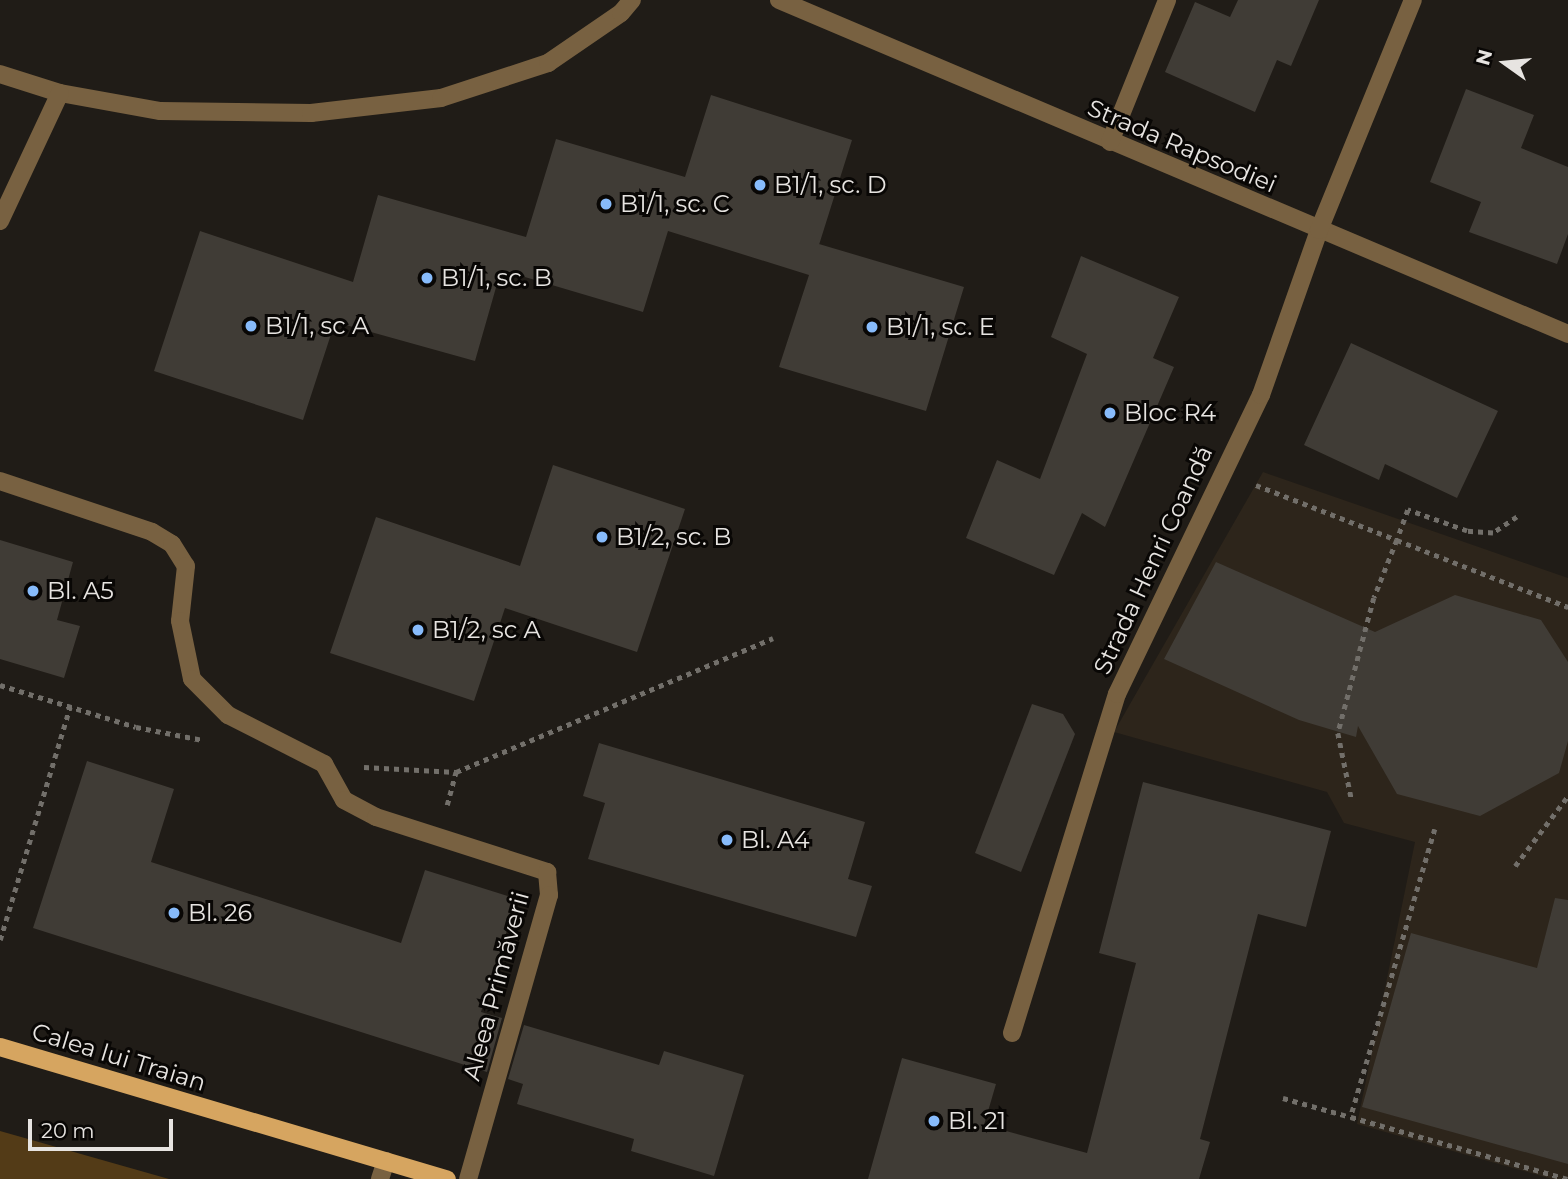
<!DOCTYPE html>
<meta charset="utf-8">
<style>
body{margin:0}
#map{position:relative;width:1568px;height:1179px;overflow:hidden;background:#201c17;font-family:Montserrat,sans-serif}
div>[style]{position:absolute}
.built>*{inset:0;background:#2d251b}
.green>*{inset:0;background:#533b17}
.building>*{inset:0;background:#403c36}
.path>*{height:4.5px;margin-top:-2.25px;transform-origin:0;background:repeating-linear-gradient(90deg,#726f6a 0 5px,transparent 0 10px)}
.minor>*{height:18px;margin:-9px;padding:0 9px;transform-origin:9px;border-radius:9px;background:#786141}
.major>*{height:18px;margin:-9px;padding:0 9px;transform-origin:9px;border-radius:9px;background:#d6a560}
.dots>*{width:19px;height:19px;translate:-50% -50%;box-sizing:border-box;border:4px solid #090705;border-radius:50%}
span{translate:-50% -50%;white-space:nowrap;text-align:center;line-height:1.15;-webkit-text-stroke:6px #090705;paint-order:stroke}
.street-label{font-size:24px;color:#e7e4e1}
.poi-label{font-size:24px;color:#e7e4e1}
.left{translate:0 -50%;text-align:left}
.north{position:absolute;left:1470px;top:28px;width:70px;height:70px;-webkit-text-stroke:5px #090705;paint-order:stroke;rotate:285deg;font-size:19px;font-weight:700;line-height:28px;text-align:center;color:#e7e4e1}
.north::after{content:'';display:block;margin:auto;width:24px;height:32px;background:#e7e4e1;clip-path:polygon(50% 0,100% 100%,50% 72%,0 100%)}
.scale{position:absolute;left:28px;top:1119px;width:145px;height:32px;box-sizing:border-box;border:4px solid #e7e4e1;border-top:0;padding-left:9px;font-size:21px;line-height:24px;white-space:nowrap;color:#e7e4e1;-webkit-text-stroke:5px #090705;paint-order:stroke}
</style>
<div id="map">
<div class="built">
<div style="clip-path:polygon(1263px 472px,1568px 578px,1568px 1179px,1552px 1179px,1357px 1124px,1415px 842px,1344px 823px,1327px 792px,1114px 732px)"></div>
</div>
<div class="green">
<div style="clip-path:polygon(0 1131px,169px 1179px,0 1179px)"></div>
</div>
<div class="building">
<div style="clip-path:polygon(1238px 0,1319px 0,1291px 66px,1277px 60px,1255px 112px,1165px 72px,1195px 2px,1230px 17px)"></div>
<div style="clip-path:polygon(1466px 89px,1534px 115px,1521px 148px,1568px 167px,1568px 234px,1557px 264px,1469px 232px,1481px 202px,1430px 182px)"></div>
<div style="clip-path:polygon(711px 95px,852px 140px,813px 264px,819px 244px,964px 287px,926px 411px,779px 367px,809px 275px,668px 231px,643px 312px,501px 270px,475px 361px,335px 322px,303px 420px,154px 371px,200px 231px,353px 282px,378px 195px,526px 237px,556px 139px,685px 177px)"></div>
<div style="clip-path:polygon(1081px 256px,1179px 297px,1153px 358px,1174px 367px,1105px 527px,1082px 513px,1054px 575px,966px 538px,997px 460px,1040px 479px,1087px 354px,1051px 337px)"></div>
<div style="clip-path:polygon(1351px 343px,1498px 411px,1457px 498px,1385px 464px,1379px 480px,1304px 445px)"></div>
<div style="clip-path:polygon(553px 465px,685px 509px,637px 652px,505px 608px,474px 701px,330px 653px,376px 517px,520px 566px)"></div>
<div style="clip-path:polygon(0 540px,73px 562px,57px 620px,80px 626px,64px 678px,0 659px)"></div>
<div style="clip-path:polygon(1216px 562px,1375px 632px,1455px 595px,1541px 620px,1568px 662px,1568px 741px,1559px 773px,1480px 816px,1397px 794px,1358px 726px,1356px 737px,1299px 720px,1164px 659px)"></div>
<div style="clip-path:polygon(1032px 704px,1063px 714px,1075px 734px,1021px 872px,975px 853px)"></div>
<div style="clip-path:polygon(599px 743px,865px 822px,848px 879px,872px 886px,856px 937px,588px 859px,605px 803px,583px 796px)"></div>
<div style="clip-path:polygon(87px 761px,174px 789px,151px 862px,401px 943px,425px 870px,517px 899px,481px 1012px,502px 1018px,487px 1072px,33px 928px)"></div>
<div style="clip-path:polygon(1143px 782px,1331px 831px,1306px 927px,1258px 914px,1200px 1139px,1210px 1142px,1199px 1179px,868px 1179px,902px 1058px,996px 1084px,984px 1125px,1087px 1153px,1136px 963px,1099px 953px)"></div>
<div style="clip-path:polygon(1555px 898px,1568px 900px,1568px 1164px,1362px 1107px,1411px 933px,1537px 968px)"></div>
<div style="clip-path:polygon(524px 1025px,659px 1065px,664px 1051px,744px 1075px,714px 1176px,631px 1151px,634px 1139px,517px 1104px,523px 1084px,508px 1079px)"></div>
</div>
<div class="path">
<div style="left:1256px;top:485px;width:151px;rotate:21.3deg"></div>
<div style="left:1397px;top:540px;width:62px;rotate:111.6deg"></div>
<div style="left:1374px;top:598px;width:140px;rotate:104.9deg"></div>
<div style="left:1338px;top:733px;width:69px;rotate:78.4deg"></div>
<div style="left:1517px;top:517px;width:29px;rotate:146deg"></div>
<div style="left:1493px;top:533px;width:26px;rotate:-176deg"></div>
<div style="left:1467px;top:531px;width:63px;rotate:-160.4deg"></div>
<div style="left:1408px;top:510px;width:32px;rotate:110deg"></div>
<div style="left:1397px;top:540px;width:184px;rotate:21.4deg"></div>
<div style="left:0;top:685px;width:142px;rotate:17.2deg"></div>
<div style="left:136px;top:727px;width:68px;rotate:11deg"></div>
<div style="left:364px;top:767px;width:92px;rotate:3.1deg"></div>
<div style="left:456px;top:772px;width:344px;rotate:-22.9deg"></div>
<div style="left:447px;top:805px;width:34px;rotate:-75deg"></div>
<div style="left:1435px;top:829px;width:300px;rotate:106.3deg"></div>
<div style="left:1351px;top:1117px;width:225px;rotate:16deg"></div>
<div style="left:1515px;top:866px;width:88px;rotate:-52.9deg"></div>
<div style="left:0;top:940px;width:243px;rotate:-73.3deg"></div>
<div style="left:1283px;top:1098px;width:71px;rotate:15.6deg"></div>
</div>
<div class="minor">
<div style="left:779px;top:0;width:857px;rotate:22.94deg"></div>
<div style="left:0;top:74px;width:63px;rotate:17.6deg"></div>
<div style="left:60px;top:93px;width:102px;rotate:10.2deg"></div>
<div style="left:160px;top:111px;width:151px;rotate:0.8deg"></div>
<div style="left:311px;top:113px;width:131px;rotate:-6.6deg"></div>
<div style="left:441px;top:98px;width:113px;rotate:-18.1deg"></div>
<div style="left:548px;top:63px;width:88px;rotate:-34.4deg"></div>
<div style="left:621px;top:13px;width:17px;rotate:-50deg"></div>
<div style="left:1110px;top:142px;width:153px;rotate:-68.1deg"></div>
<div style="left:0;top:221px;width:141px;rotate:-64.9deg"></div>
<div style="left:0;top:481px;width:160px;rotate:18.5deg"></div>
<div style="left:152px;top:532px;width:23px;rotate:31deg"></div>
<div style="left:172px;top:544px;width:26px;rotate:58deg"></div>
<div style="left:186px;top:566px;width:55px;rotate:96.2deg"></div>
<div style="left:180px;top:621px;width:59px;rotate:78.3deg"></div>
<div style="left:192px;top:679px;width:51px;rotate:45deg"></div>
<div style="left:228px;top:715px;width:108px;rotate:27deg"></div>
<div style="left:324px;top:764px;width:41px;rotate:60.9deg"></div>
<div style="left:344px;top:800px;width:36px;rotate:28deg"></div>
<div style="left:376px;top:817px;width:180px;rotate:17.8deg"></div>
<div style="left:547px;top:872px;width:23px;rotate:85deg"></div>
<div style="left:549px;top:895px;width:295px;rotate:105.9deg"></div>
<div style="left:1012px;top:1033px;width:355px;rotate:-72.8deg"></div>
<div style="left:1117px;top:694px;width:332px;rotate:-64.3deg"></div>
<div style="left:1261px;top:395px;width:175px;rotate:-70.6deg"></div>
<div style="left:1319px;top:230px;width:248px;rotate:-67.8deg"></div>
<div style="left:380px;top:1179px;width:19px;rotate:-72deg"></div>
</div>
<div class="major">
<div style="left:0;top:1047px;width:466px;rotate:16.5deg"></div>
</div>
<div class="dots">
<div style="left:760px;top:185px;background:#87bbfb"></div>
<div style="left:606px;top:204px;background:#87bbfb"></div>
<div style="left:427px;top:278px;background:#87bbfb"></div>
<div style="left:251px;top:326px;background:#87bbfb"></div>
<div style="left:872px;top:327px;background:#87bbfb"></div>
<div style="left:1110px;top:413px;background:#87bbfb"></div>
<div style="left:602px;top:537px;background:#87bbfb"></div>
<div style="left:33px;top:591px;background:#87bbfb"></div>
<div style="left:418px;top:630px;background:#87bbfb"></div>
<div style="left:727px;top:840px;background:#87bbfb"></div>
<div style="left:174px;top:913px;background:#87bbfb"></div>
<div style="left:934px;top:1121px;background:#87bbfb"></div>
</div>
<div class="street-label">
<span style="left:1182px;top:146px;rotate:23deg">Strada Rapsodiei</span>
<span style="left:1153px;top:560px;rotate:-65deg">Strada Henri Coandă</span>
<span style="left:496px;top:986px;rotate:-75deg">Aleea Primăverii</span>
<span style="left:119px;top:1057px;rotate:17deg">Calea lui Traian</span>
</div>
<div class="poi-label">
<span class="left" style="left:774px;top:185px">B1/1, sc. D</span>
<span class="left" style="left:620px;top:204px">B1/1, sc. C</span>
<span class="left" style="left:441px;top:278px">B1/1, sc. B</span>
<span class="left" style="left:265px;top:326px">B1/1, sc A</span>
<span class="left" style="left:886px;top:327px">B1/1, sc. E</span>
<span class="left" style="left:1124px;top:413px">Bloc R4</span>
<span class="left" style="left:616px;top:537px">B1/2, sc. B</span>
<span class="left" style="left:47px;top:591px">Bl. A5</span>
<span class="left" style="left:432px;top:630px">B1/2, sc A</span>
<span class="left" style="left:741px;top:840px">Bl. A4</span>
<span class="left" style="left:188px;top:913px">Bl. 26</span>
<span class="left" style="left:948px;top:1121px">Bl. 21</span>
</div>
<div class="north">N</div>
<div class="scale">20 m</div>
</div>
